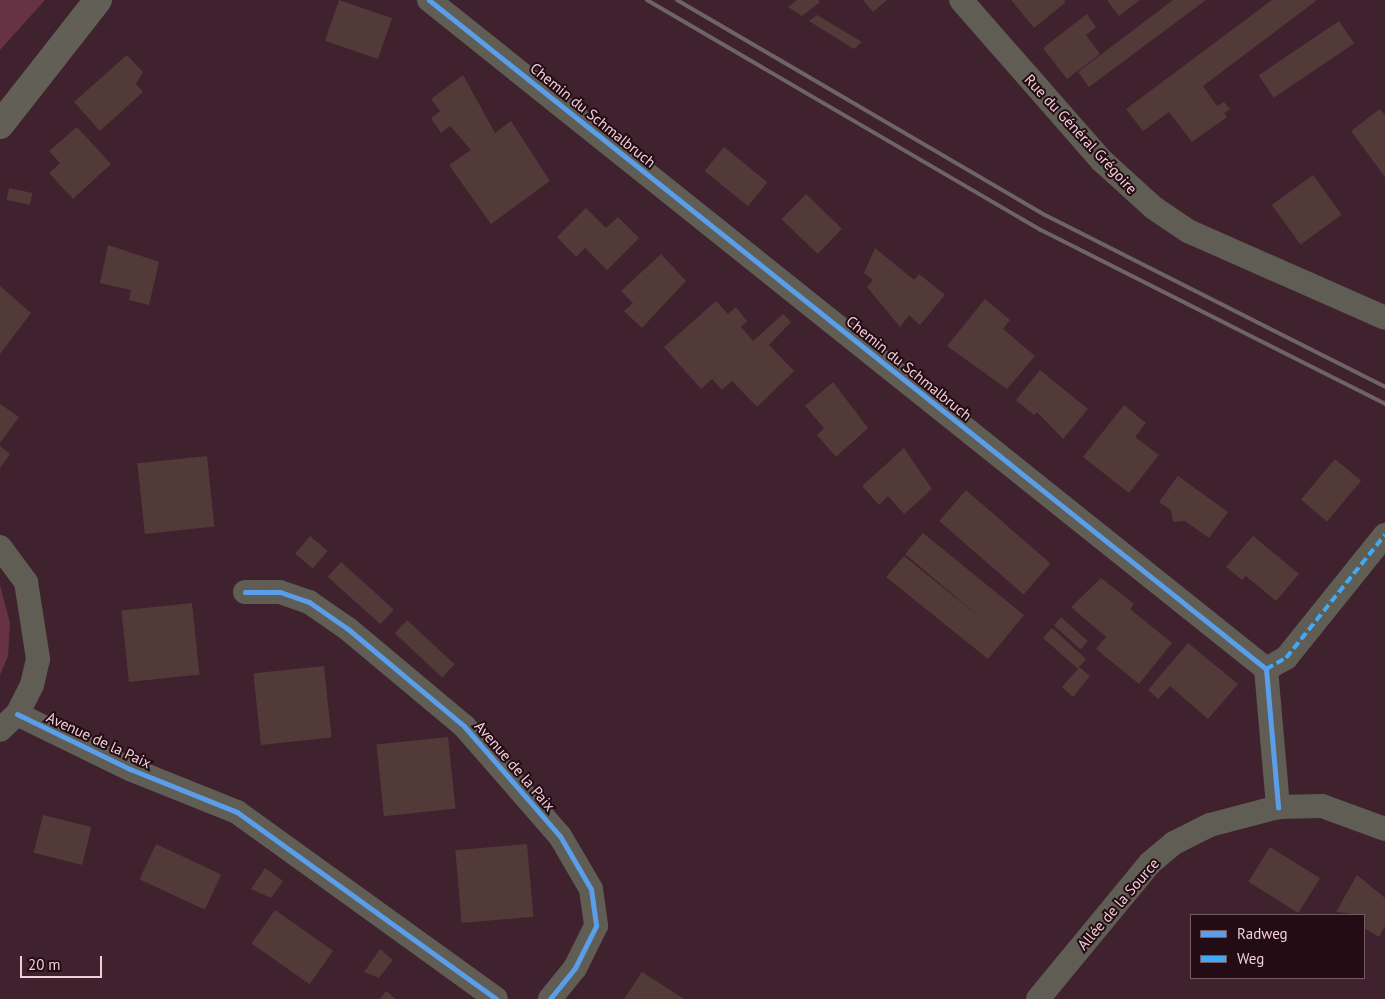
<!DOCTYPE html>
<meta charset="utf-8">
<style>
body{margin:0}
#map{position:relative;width:1385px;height:999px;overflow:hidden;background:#3f222e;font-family:"PT Sans",sans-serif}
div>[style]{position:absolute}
.green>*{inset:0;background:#663244}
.building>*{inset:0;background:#523a39;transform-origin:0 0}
.street>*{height:24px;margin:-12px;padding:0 12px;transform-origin:12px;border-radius:12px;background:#605d55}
.secondary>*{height:28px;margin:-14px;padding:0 14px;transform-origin:14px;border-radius:14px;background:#626056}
.rail>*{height:4px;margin:-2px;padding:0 2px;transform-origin:2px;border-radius:2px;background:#6f6364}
.quiet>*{height:4px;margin-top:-2px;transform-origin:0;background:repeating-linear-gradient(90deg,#3fa9f5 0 8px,transparent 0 12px)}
.cycleway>*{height:5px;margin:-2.5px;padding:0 2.5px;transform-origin:2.5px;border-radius:2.5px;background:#5a9eea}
span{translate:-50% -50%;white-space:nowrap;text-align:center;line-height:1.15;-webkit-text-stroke:4px #230c14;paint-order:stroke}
.street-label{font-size:15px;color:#f1ced8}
.legend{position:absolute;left:1190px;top:914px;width:175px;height:65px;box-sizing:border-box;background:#230c14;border:1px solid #755a62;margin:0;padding:6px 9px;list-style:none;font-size:15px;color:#f1ced8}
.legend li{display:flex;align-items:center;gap:10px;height:25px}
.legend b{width:25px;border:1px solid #755a62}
.scale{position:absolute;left:20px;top:956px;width:82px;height:22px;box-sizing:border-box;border:2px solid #f1ced8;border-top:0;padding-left:6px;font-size:15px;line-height:18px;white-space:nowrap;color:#f1ced8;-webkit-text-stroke:4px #230c14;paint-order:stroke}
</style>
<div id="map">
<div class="green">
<div style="clip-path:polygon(0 0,45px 0,0 50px)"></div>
<div style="clip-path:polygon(0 585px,10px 623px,8px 656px,0 675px)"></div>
</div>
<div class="building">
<div style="left:339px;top:0;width:56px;height:43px;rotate:19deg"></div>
<div style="clip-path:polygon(797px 0,819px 0,820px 2px,802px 16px,788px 7px)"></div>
<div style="clip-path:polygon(863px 0,887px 0,873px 12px)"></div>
<div style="clip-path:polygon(1011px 0,1064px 0,1066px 2px,1034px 28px)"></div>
<div style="clip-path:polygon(1107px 0,1140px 0,1119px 16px)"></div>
<div style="clip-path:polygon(1173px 0,1206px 0,1089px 87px,1078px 72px)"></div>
<div style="clip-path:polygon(1272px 0,1317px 0,1203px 86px,1217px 106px,1224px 102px,1230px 109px,1224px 113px,1227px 117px,1192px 142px,1169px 112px,1143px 131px,1126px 109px)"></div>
<div style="clip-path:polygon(1087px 14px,1096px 27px,1086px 35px,1100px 54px,1067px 79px,1043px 48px)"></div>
<div style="clip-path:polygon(817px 15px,862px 42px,854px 49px,809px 21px)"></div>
<div style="left:1339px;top:21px;width:27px;height:97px;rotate:56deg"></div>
<div style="clip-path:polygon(127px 55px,143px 72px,136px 84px,143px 92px,100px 131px,74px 102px)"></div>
<div style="clip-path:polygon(463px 75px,495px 133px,511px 121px,550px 181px,491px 224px,449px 165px,471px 150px,450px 126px,441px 133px,431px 118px,440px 111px,431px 99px)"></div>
<div style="clip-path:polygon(1380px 109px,1385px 115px,1385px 177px,1351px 131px)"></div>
<div style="clip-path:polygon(77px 127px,111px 164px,73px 199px,49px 173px,60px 163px,49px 151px)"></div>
<div style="left:724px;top:147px;width:56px;height:31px;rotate:39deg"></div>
<div style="left:1313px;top:175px;width:49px;height:51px;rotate:54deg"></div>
<div style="left:9px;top:188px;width:24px;height:12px;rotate:12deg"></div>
<div style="left:806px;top:194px;width:50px;height:35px;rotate:44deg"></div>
<div style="clip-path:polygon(586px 208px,606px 228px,618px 217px,639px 238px,607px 270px,585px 248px,576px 257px,557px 237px)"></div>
<div style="clip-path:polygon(108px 245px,159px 262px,149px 305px,129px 300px,131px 290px,100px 283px)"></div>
<div style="clip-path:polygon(875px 248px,914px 280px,919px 274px,945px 295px,920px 325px,909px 315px,900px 327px,867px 287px,873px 280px,864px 273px)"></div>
<div style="clip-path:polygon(661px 254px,686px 281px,642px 328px,624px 311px,633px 303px,621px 291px)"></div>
<div style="clip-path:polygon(0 286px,31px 313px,0 354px)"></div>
<div style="clip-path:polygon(985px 299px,1010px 320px,1003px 329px,1035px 356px,1007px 389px,947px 346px)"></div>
<div style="clip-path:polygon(716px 301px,728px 314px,736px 307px,747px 321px,741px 327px,753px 341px,783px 314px,791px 322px,769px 345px,794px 371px,757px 407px,732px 381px,722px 390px,712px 379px,701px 389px,664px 347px)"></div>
<div style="clip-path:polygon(1040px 370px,1088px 409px,1063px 439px,1037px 412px,1034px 415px,1016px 400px)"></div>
<div style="clip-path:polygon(833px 382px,868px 428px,836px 457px,817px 435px,824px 428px,805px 406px)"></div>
<div style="clip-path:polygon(0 404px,19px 417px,0 443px)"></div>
<div style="clip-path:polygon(1124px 405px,1146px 423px,1135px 437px,1159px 455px,1129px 493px,1083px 457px)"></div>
<div style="clip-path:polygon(0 446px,10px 454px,0 468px)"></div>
<div style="clip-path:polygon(904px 448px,932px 489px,904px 514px,888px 496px,879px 505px,862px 486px)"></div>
<div style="left:207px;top:456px;width:71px;height:70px;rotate:84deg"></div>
<div style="left:1335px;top:459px;width:34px;height:53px;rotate:40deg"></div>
<div style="clip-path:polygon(1178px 476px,1228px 512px,1209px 538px,1185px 521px,1173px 522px,1171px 510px,1159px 502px)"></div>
<div style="left:966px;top:490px;width:112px;height:41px;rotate:41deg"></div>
<div style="clip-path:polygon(923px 533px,1024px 615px,988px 659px,886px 577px,904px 556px,982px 619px,905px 554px)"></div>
<div style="left:310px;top:536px;width:23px;height:23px;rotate:40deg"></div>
<div style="clip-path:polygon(1253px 536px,1299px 574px,1276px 601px,1246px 576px,1242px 580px,1226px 567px)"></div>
<div style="left:341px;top:562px;width:71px;height:20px;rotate:42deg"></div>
<div style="clip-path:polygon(1101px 578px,1134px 604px,1130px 609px,1172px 643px,1139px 684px,1096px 649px,1106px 637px,1071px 607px)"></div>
<div style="left:192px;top:603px;width:72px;height:71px;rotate:84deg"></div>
<div style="left:1061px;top:617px;width:36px;height:11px;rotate:42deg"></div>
<div style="left:407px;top:620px;width:65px;height:18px;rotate:43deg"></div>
<div style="clip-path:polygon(1052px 628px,1086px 659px,1079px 667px,1090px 676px,1073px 697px,1062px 687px,1078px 669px,1043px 638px)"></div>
<div style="clip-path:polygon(1188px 643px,1238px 684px,1208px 719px,1170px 686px,1158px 699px,1148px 690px)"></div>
<div style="left:324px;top:666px;width:72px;height:71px;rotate:84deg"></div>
<div style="left:448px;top:737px;width:72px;height:72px;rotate:84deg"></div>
<div style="left:43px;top:815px;width:50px;height:39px;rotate:14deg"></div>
<div style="left:156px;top:844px;width:72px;height:39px;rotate:25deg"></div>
<div style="left:527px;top:844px;width:73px;height:72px;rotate:85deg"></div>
<div style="left:1270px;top:847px;width:59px;height:41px;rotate:32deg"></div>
<div style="clip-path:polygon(265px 868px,283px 881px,271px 898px,251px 889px)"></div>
<div style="clip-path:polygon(1357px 875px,1385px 898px,1385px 926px,1379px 937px,1364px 928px,1364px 915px,1336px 912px)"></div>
<div style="left:275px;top:910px;width:71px;height:41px;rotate:35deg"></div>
<div style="clip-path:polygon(380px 949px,393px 960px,379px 978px,364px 972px)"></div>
<div style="clip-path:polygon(642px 972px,684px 999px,624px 999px)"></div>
<div style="clip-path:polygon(386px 991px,396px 999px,380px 999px)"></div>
</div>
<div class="street">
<div style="left:429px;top:0;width:1072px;rotate:38.63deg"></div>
<div style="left:1266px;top:669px;width:139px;rotate:85deg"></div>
<div style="left:961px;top:0;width:213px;rotate:48.8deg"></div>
<div style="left:1101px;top:160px;width:72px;rotate:42.2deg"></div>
<div style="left:1154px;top:208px;width:41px;rotate:34.1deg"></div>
<div style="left:1188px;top:231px;width:215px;rotate:23.8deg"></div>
<div style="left:0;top:547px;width:44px;rotate:53.4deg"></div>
<div style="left:26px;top:582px;width:78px;rotate:81.1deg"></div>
<div style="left:38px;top:659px;width:27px;rotate:103deg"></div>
<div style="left:32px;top:685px;width:33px;rotate:117deg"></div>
<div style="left:17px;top:714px;width:23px;rotate:137deg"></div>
<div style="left:245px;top:592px;width:35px"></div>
<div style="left:280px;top:592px;width:31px;rotate:19deg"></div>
<div style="left:309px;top:602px;width:47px;rotate:34.7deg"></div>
<div style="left:348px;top:629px;width:151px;rotate:39.9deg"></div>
<div style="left:464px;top:726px;width:146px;rotate:48.9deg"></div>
<div style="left:560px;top:836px;width:61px;rotate:59.7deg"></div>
<div style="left:591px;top:889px;width:37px;rotate:82deg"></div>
<div style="left:596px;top:926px;width:47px;rotate:116.6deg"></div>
<div style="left:575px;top:968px;width:40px;rotate:129deg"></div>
<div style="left:1266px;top:669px;width:23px;rotate:-29deg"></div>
<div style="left:1286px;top:658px;width:158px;rotate:-51.2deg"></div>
<div style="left:17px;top:714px;width:126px;rotate:26deg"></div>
<div style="left:130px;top:769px;width:115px;rotate:21.9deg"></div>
<div style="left:237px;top:812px;width:319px;rotate:35.8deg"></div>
<div style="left:1038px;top:999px;width:176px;rotate:-50.5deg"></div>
<div style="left:1150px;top:863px;width:31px;rotate:-40deg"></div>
<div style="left:1174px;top:843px;width:40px;rotate:-26.6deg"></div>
<div style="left:1210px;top:825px;width:70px;rotate:-14.8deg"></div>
<div style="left:1278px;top:807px;width:44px;rotate:-1.3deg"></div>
<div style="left:1322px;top:806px;width:67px;rotate:20.1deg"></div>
</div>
<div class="secondary">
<div style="left:0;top:125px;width:159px;rotate:-51.9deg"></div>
</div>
<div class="rail">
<div style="left:647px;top:0;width:456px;rotate:30.3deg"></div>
<div style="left:1041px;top:230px;width:386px;rotate:26.8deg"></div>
<div style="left:677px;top:0;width:426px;rotate:30.3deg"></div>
<div style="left:1045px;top:215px;width:381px;rotate:26.8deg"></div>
</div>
<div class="quiet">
<div style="left:1266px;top:669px;width:23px;rotate:-29deg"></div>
<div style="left:1286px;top:658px;width:158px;rotate:-51.2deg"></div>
</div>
<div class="cycleway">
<div style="left:429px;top:0;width:1072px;rotate:38.63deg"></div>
<div style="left:1266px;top:669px;width:139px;rotate:85deg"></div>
<div style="left:245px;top:592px;width:35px"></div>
<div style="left:280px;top:592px;width:31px;rotate:19deg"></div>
<div style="left:309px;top:602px;width:47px;rotate:34.7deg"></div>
<div style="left:348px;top:629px;width:151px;rotate:39.9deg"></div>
<div style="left:464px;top:726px;width:146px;rotate:48.9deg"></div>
<div style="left:560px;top:836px;width:61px;rotate:59.7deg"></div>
<div style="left:591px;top:889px;width:37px;rotate:82deg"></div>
<div style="left:596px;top:926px;width:47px;rotate:116.6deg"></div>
<div style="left:575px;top:968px;width:40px;rotate:129deg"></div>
<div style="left:17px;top:714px;width:126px;rotate:26deg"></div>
<div style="left:130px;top:769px;width:115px;rotate:21.9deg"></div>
<div style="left:237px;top:812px;width:319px;rotate:35.8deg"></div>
</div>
<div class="street-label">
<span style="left:593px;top:115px;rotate:39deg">Chemin du Schmalbruch</span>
<span style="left:1081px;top:134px;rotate:47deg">Rue du Général Grégoire</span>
<span style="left:909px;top:368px;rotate:39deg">Chemin du Schmalbruch</span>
<span style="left:99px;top:740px;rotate:25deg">Avenue de la Paix</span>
<span style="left:515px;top:766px;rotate:49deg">Avenue de la Paix</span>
<span style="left:1118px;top:904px;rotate:-49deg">Allée de la Source</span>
</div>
<ul class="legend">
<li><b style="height:6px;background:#5a9eea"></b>Radweg</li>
<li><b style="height:6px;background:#3fa9f5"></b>Weg</li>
</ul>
<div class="scale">20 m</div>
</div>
